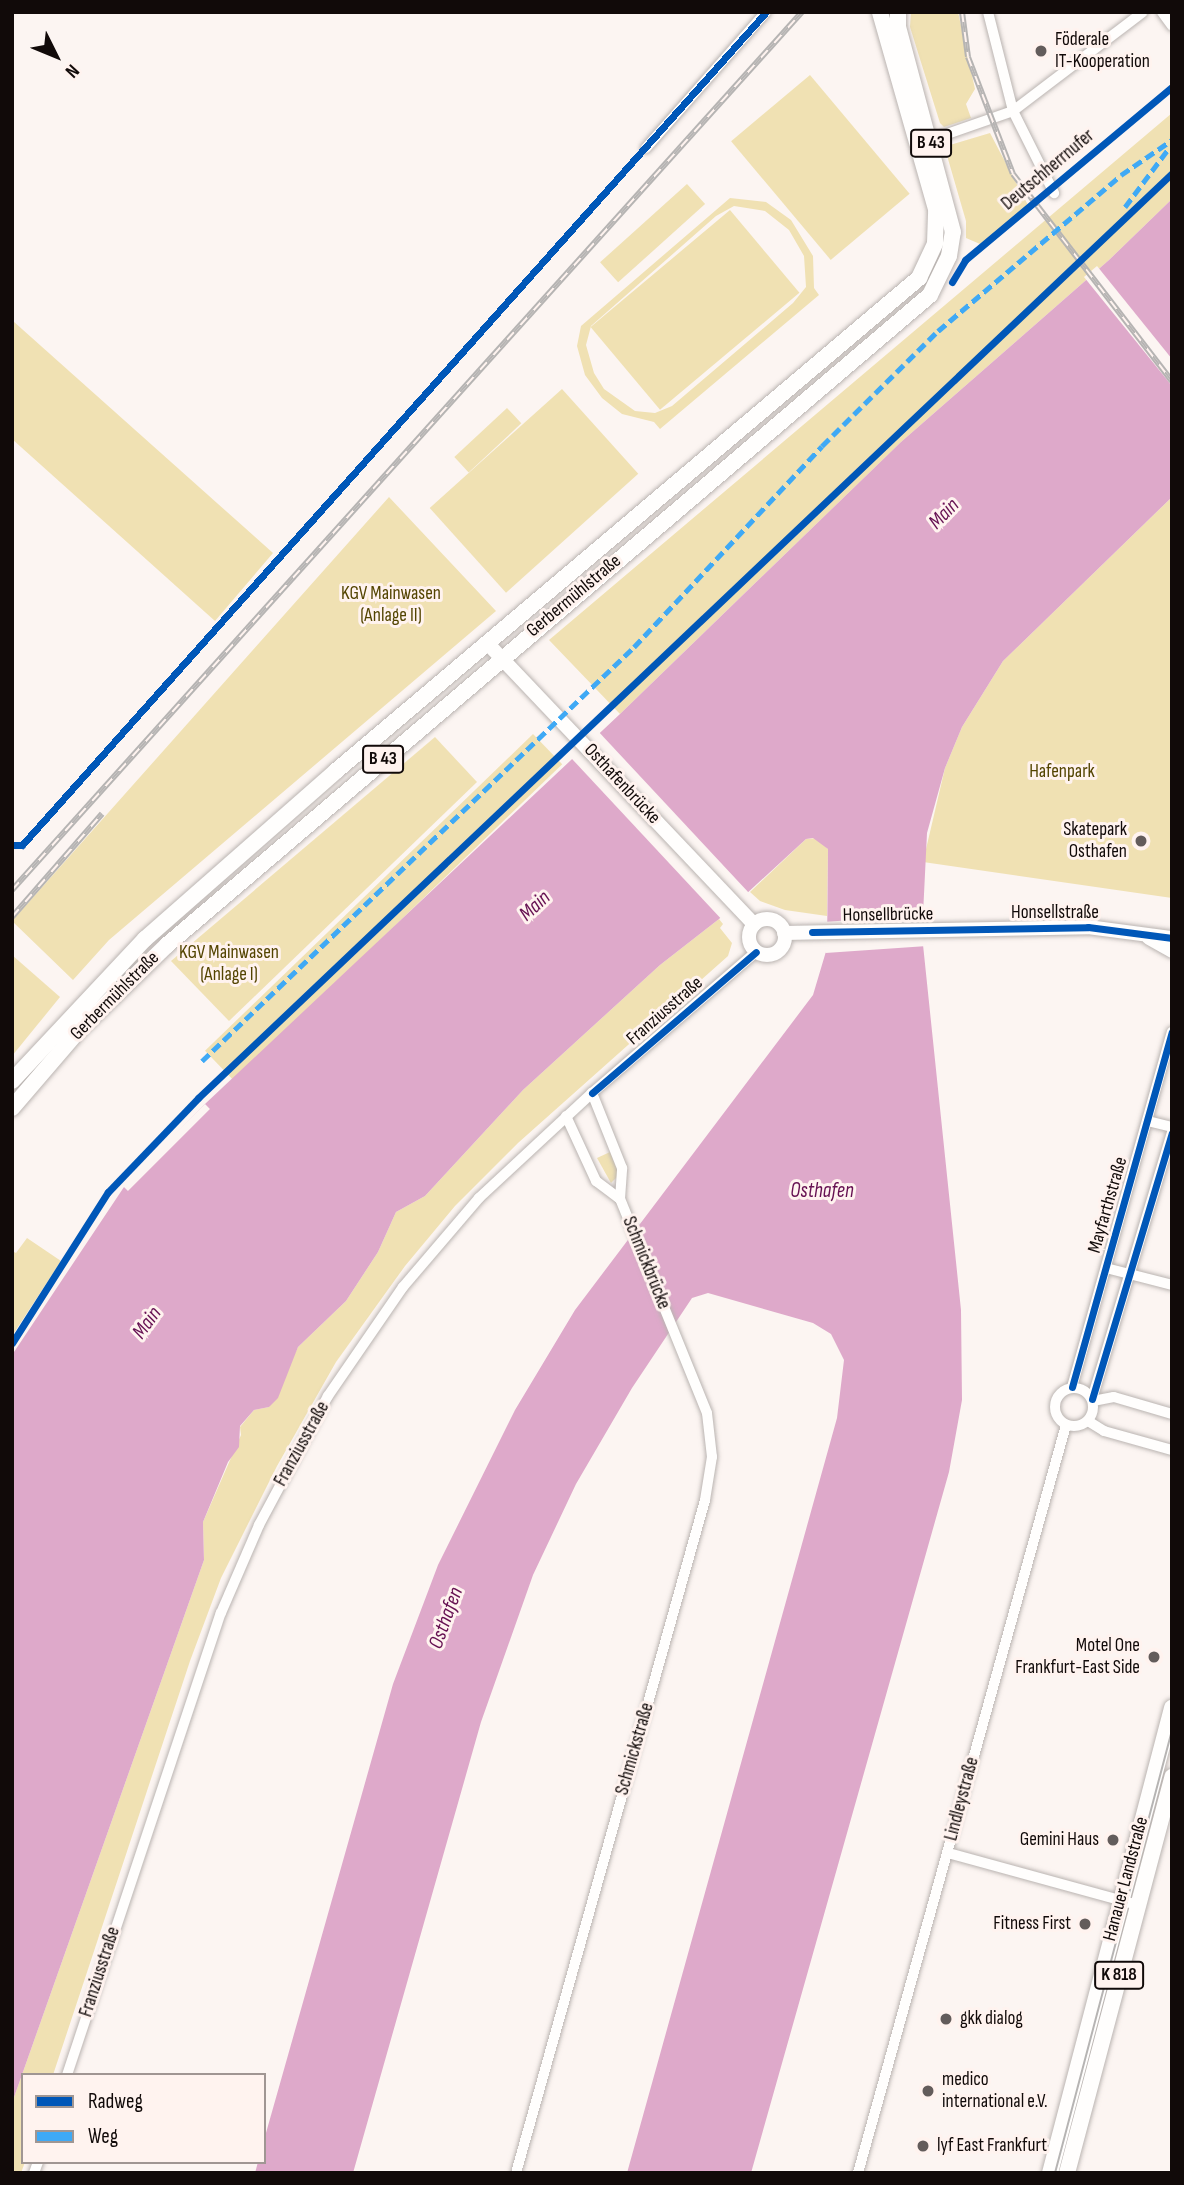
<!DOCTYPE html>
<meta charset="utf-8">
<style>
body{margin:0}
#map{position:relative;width:1184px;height:2185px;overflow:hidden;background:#fcf5f2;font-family:"Sofia Sans Condensed",sans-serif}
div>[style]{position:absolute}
.green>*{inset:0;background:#f0e1b3;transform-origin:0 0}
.water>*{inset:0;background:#dea9ca}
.pier>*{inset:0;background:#fcf5f2;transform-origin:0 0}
.roads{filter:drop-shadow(0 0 2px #bab4b1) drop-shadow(0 0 2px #bab4b1)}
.street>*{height:10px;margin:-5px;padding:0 5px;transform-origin:5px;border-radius:5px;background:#fffefd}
.street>.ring{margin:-5px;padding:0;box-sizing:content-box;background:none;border:10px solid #fffefd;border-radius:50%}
.secondary>*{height:14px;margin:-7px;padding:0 7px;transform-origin:7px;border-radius:7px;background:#fffefd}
.secondary>.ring{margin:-7px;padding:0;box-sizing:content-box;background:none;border:14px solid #fffefd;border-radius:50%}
.primary>*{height:16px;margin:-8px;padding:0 8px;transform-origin:8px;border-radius:8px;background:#fffefd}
.tram>*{height:2px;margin:-1px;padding:0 1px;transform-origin:1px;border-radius:1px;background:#b6b4b3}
.rail>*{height:6px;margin-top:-3px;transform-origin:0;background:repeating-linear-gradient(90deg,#fff3ef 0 10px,#b6b4b3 0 20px);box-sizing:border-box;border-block:2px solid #b6b4b3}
.quiet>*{height:5px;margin-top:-2.5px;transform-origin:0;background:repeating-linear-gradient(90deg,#3fa9f5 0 10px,transparent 0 15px)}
.cycleway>*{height:7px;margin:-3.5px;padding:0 3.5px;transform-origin:3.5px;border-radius:3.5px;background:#0057b8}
.dots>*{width:19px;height:19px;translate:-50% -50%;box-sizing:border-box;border:4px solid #fff3ef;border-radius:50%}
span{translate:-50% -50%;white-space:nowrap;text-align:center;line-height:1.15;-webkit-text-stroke:6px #fff3ef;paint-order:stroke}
.shield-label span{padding:2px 5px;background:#fff3ef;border:2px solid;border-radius:5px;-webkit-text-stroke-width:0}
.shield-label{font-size:18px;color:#110a09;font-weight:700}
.poi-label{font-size:19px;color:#110a09}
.left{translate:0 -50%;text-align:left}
.right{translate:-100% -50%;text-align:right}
.street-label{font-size:19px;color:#110a09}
.park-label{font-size:19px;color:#534400}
.water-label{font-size:21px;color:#661152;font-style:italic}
.frame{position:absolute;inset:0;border:14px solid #110a09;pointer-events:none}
.legend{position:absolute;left:21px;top:2073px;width:245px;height:91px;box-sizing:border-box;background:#fff3ef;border:2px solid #a09693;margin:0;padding:9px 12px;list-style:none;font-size:21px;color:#110a09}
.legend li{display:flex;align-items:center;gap:14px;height:35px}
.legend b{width:35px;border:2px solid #a09693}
.north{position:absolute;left:21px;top:21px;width:70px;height:70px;-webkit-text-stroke:5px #fff3ef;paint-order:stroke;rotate:133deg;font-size:19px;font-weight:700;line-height:28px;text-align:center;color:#110a09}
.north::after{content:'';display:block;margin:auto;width:24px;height:32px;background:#110a09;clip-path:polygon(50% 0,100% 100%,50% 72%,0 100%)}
</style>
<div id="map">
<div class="green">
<div style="clip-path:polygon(911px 12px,958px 12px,975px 89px,966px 104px,971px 118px,944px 127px,940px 123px,910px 27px)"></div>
<div style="left:810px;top:75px;width:155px;height:103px;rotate:50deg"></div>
<div style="clip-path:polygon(1172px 113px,1172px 199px,1109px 260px,901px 442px,620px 714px,549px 640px)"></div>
<div style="clip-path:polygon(990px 133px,1029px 207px,980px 244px,966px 238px,966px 221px,948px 159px,950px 145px)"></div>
<div style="left:687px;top:184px;width:27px;height:117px;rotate:48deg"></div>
<div style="clip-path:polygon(evenodd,730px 198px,766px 202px,791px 220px,813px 256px,814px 288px,819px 295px,660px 429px,654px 422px,622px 414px,602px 398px,585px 375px,577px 346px,581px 326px,730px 198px,734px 206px,765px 211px,789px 230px,804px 256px,806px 287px,793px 303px,672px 406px,655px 413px,635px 411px,604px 389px,594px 373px,586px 345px,591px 326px,716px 216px,734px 206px)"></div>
<div style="left:730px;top:210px;width:108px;height:182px;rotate:50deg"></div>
<div style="clip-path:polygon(13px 321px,273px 553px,215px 621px,12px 439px)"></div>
<div style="left:562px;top:389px;width:114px;height:178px;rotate:48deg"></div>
<div style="left:507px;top:408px;width:21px;height:72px;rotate:47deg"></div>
<div style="clip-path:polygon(389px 497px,496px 611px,109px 940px,73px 980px,12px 921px)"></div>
<div style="clip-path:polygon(1172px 497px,1172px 898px,923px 862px,945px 768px,962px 727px,1003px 661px)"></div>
<div style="left:533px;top:734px;width:42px;height:456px;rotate:46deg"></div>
<div style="clip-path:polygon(435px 737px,477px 782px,229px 1021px,171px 961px)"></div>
<div style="clip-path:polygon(817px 838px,828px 849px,827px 916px,785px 910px,760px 901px,750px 892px,806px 839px)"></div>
<div style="clip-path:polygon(719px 919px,723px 924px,720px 928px,732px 943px,728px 956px,518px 1143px,455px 1206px,405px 1266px,336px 1362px,277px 1466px,221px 1578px,190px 1661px,53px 2075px,23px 2075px,25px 2162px,21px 2173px,12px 2173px,12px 2103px,204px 1560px,203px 1522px,241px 1435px,240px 1427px,254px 1410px,269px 1407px,298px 1347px,346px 1301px,378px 1252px,396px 1212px,425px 1196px,523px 1090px,660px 965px)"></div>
<div style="clip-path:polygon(12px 955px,60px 997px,12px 1056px)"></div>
<div style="clip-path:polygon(610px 1152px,619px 1175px,611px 1183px,597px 1158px)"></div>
<div style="clip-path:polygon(27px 1238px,61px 1261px,12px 1336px,12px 1251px,16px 1253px)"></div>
</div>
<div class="water">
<div style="clip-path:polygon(1172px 199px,1172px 497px,1003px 661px,962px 727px,945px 768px,927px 833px,922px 935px,961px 1310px,962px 1400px,949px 1472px,751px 2173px,627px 2173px,837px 1418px,844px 1360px,831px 1334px,813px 1323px,708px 1293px,692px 1298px,632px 1388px,576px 1484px,533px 1575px,481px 1722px,353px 2173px,255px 2173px,258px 2162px,264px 2162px,264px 2140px,393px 1684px,438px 1565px,515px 1410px,575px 1310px,813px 995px,827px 948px,828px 849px,813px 838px,806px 839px,719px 919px,660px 965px,523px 1090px,425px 1196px,396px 1212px,378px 1252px,346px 1301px,298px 1347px,278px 1398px,269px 1407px,254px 1410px,240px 1426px,239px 1447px,228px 1462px,203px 1522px,204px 1560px,12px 2103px,12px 1355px,124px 1187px,205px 1104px,620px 714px,901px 442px,1109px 260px)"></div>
</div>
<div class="pier">
<div style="clip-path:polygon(1097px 266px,1172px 359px,1172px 386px,1084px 277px)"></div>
<div style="left:597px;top:730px;width:226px;height:38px;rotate:47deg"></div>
<div style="left:925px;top:915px;width:31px;height:102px;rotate:86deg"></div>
<div style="left:205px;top:1104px;width:7px;height:116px;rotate:45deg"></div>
</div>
<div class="roads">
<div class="street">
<div style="left:988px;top:12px;width:102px;rotate:75.8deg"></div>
<div style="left:1013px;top:111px;width:92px;rotate:63.4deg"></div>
<div style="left:1162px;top:12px;width:17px;rotate:54deg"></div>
<div style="left:926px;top:146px;width:7px;rotate:-56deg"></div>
<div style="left:930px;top:140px;width:88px;rotate:-19.3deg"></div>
<div style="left:1013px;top:111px;width:163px;rotate:-37.3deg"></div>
<div style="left:646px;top:148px;width:181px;rotate:-48.6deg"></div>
<div style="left:566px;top:1116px;width:72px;rotate:65.2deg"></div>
<div style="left:596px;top:1181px;width:30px;rotate:37deg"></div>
<div style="left:1148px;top:1121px;width:25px;rotate:14deg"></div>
<div style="left:1106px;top:1268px;width:68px;rotate:14.4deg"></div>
<div style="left:1072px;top:1387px;width:369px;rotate:-74.3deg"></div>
<div class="ring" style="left:1055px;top:1388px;width:28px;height:28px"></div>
<div style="left:1092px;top:1399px;width:278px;rotate:-73.3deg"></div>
<div style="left:1093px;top:1401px;width:21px;rotate:-11deg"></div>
<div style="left:1114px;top:1397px;width:60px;rotate:16.3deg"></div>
<div style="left:1088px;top:1421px;width:19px;rotate:32deg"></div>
<div style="left:1104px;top:1431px;width:71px;rotate:15.6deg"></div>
<div style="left:948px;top:1853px;width:197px;rotate:15.3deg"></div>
<div style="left:67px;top:2075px;width:487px;rotate:-71.6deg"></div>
<div style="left:221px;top:1613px;width:96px;rotate:-66.6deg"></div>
<div style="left:259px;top:1525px;width:146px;rotate:-61.9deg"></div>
<div style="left:328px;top:1396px;width:132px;rotate:-55.5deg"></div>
<div style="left:403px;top:1287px;width:117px;rotate:-49.5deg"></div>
<div style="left:479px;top:1198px;width:154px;rotate:-42.9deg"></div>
<div style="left:592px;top:1093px;width:216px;rotate:-40.7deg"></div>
<div style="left:34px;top:2173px;width:12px;rotate:-70deg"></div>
<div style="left:516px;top:2173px;width:699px;rotate:-74.31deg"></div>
<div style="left:705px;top:1500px;width:44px;rotate:-80.8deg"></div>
<div style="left:712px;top:1457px;width:44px;rotate:-96.5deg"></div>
<div style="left:707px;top:1413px;width:231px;rotate:-112.1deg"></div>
<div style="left:620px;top:1199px;width:31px;rotate:-86deg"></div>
<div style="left:622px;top:1168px;width:81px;rotate:-111.8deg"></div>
<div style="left:858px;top:2173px;width:776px;rotate:-74.46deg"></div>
</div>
<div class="secondary">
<div style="left:489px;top:645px;width:385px;rotate:46.5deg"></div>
<div class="ring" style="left:749px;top:919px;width:22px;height:22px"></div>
<div style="left:784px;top:933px;width:304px;rotate:-1.1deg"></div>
<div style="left:1088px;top:927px;width:85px;rotate:7.5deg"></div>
<div style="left:1149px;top:938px;width:26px;rotate:29deg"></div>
</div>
<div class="primary">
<div style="left:12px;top:1081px;width:195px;rotate:-46.9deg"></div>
<div style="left:145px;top:939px;width:254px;rotate:-41.3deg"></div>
<div style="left:336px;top:771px;width:764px;rotate:-40.22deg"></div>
<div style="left:919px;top:278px;width:38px;rotate:-65deg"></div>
<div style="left:935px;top:243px;width:34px;rotate:-88deg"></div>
<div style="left:936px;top:209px;width:205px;rotate:-105.9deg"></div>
<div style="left:12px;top:1108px;width:104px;rotate:-49.3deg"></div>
<div style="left:80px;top:1029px;width:121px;rotate:-44deg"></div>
<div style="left:167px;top:945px;width:1002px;rotate:-40.43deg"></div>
<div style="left:930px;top:295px;width:43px;rotate:-64deg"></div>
<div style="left:949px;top:256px;width:24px;rotate:-81deg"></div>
<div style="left:953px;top:232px;width:212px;rotate:-105deg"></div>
<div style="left:898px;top:27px;width:15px;rotate:-90deg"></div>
<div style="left:1050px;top:2173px;width:481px;rotate:-75.3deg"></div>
<div style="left:1067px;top:2173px;width:410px;rotate:-75.1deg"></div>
</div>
</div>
<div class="tram">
<div style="left:1055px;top:2173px;width:457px;rotate:-75.2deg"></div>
</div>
<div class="rail">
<div style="left:962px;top:12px;width:45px;rotate:82.4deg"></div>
<div style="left:968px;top:57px;width:125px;rotate:69deg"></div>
<div style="left:1013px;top:174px;width:261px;rotate:52.5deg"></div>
<div style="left:12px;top:890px;width:1181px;rotate:-48.02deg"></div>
<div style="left:12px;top:917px;width:137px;rotate:-48.9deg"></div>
</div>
<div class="quiet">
<div style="left:1125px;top:207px;width:74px;rotate:-53.3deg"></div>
<div style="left:202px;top:1061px;width:598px;rotate:-43.78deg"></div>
<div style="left:634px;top:647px;width:275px;rotate:-46.9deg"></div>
<div style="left:822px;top:446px;width:163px;rotate:-44.8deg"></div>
<div style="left:938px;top:331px;width:240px;rotate:-40.4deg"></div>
<div style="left:1121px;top:175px;width:62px;rotate:-34.5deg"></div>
</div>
<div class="cycleway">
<div style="left:952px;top:282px;width:26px;rotate:-59deg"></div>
<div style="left:965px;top:260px;width:270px;rotate:-39.9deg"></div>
<div style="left:12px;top:845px;width:10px"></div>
<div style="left:22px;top:845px;width:1117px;rotate:-48.23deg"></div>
<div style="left:812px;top:932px;width:276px;rotate:-1deg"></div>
<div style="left:1088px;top:927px;width:85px;rotate:7.5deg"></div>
<div style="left:592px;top:1093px;width:216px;rotate:-40.7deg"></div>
<div style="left:12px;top:1343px;width:179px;rotate:-57.6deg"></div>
<div style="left:108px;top:1192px;width:130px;rotate:-46.2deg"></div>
<div style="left:198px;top:1098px;width:1343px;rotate:-43.52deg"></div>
<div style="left:1072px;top:1387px;width:369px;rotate:-74.3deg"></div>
<div style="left:1092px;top:1399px;width:278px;rotate:-73.3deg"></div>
</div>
<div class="dots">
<div style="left:1041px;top:51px;background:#635c5b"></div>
<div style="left:1141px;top:841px;background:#635c5b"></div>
<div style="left:1154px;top:1657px;background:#635c5b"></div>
<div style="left:1113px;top:1840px;background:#635c5b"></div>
<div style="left:1085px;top:1924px;background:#635c5b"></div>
<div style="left:946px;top:2019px;background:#635c5b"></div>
<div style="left:928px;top:2091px;background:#635c5b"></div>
<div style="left:923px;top:2146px;background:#635c5b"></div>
</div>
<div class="shield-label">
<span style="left:931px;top:143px">B 43</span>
<span style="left:383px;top:759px">B 43</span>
<span style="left:1119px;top:1975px">K 818</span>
</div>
<div class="poi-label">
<span class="left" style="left:1055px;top:51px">Föderale<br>IT-Kooperation</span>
<span class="right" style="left:1127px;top:841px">Skatepark<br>Osthafen</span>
<span class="right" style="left:1140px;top:1657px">Motel One<br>Frankfurt-East Side</span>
<span class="right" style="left:1099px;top:1840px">Gemini Haus</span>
<span class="right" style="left:1071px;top:1924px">Fitness First</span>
<span class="left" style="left:960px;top:2019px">gkk dialog</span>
<span class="left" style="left:942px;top:2091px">medico<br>international e.V.</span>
<span class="left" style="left:937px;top:2146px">lyf East Frankfurt</span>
</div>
<div class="street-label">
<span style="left:1048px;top:170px;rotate:-40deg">Deutschherrnufer</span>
<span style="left:574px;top:596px;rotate:-40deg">Gerbermühlstraße</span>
<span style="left:622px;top:784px;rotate:47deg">Osthafenbrücke</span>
<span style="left:1055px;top:913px">Honsellstraße</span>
<span style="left:888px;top:915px;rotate:-1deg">Honsellbrücke</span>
<span style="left:115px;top:996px;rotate:-45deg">Gerbermühlstraße</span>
<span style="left:665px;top:1011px;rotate:-41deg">Franziusstraße</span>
<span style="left:1108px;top:1205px;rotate:-74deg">Mayfarthstraße</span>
<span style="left:646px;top:1263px;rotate:68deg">Schmickbrücke</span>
<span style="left:302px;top:1444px;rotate:-61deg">Franziusstraße</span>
<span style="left:635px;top:1749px;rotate:-74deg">Schmickstraße</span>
<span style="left:962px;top:1799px;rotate:-75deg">Lindleystraße</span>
<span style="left:1126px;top:1879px;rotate:-75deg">Hanauer Landstraße</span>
<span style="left:100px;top:1972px;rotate:-72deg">Franziusstraße</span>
</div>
<div class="park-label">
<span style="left:391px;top:605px">KGV Mainwasen<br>(Anlage II)</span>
<span style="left:1062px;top:772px">Hafenpark</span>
<span style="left:229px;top:964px">KGV Mainwasen<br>(Anlage I)</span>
</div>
<div class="water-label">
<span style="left:944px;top:514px;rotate:-46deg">Main</span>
<span style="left:535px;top:906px;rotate:-43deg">Main</span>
<span style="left:822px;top:1191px">Osthafen</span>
<span style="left:147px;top:1323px;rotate:-54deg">Main</span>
<span style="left:446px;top:1618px;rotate:-70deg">Osthafen</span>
</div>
<div class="frame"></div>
<ul class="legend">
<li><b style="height:9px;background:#0057b8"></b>Radweg</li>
<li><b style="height:9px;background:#3fa9f5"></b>Weg</li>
</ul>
<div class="north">N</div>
</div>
